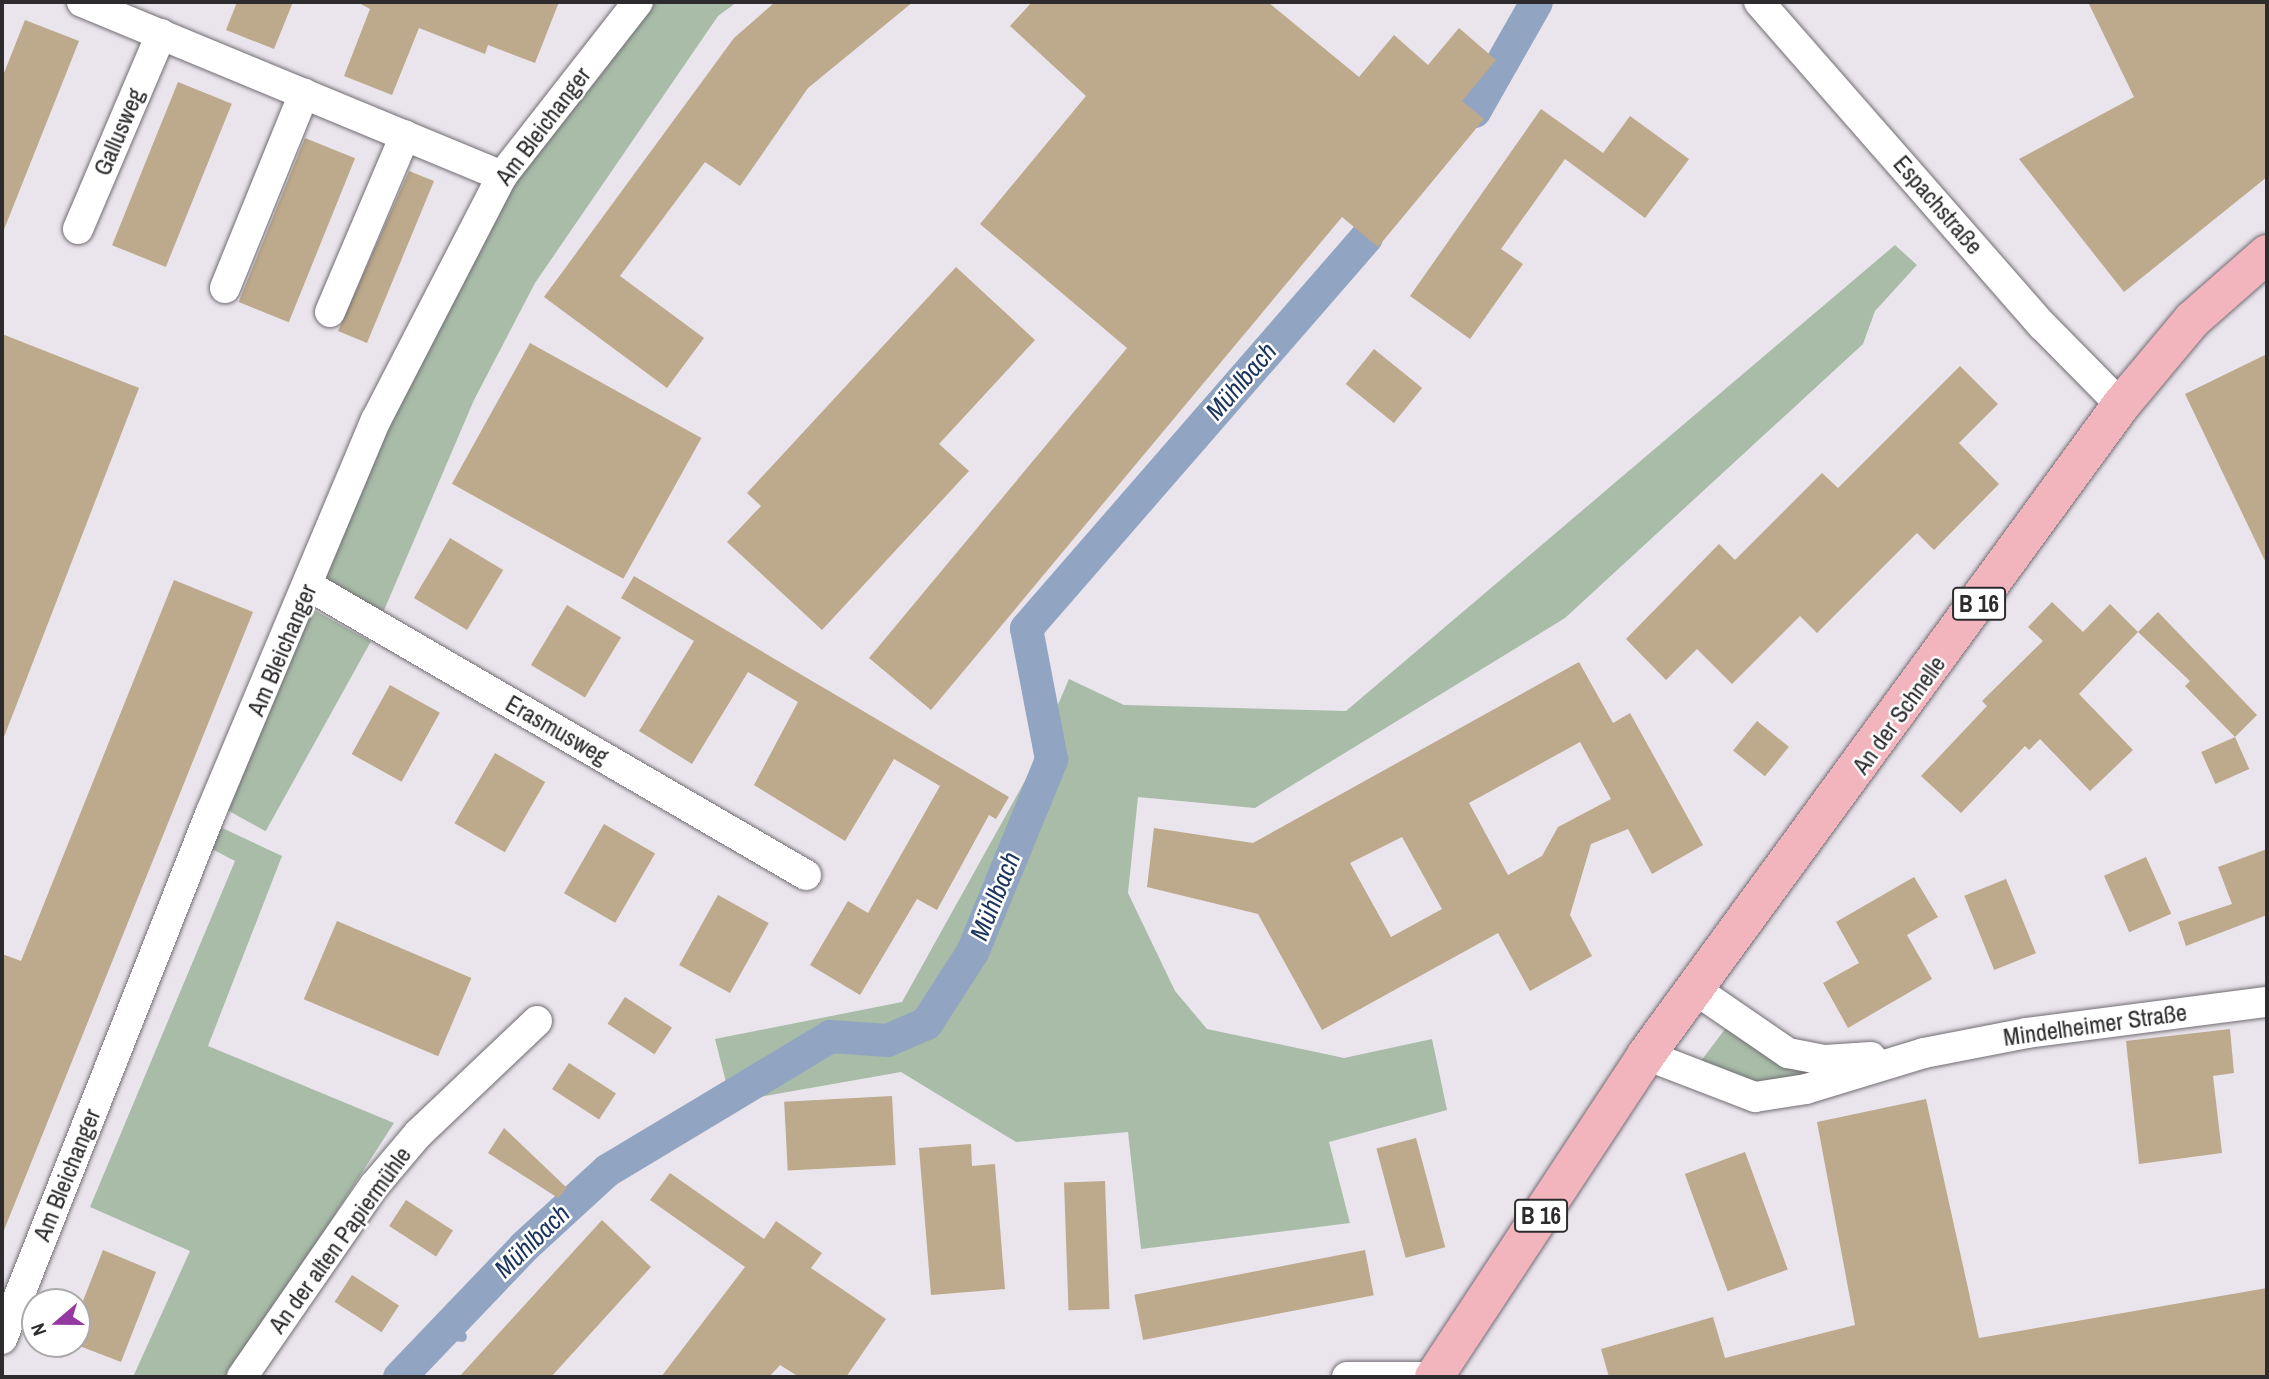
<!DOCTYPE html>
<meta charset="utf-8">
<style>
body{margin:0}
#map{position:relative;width:2269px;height:1379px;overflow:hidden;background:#eae5ec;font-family:"Archivo Narrow",sans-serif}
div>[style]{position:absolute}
.green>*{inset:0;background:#a8bca8;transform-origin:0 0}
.stream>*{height:10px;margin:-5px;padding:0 5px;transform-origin:5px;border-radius:5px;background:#91a4c1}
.canal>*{height:33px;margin:-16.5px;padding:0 16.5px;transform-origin:16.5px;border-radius:16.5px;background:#91a4c1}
.building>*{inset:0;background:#bda98b;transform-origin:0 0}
.roads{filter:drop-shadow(0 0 2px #716d73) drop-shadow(0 0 2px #716d73)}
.minor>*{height:30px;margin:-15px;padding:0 15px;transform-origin:15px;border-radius:15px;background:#fff}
.primary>*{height:38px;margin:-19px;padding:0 19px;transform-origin:19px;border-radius:19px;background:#f2b4bd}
span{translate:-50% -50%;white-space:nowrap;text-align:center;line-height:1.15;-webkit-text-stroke:5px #fff;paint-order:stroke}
.shield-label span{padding:2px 5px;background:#fff;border:2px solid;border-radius:5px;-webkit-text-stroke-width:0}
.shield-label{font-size:23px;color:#2d2b2d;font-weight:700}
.street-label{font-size:24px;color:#2d2b2d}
.water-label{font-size:26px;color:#1b345c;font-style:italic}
.frame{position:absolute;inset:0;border:4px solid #2d2b2d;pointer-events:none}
.north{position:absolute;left:21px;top:1288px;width:70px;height:70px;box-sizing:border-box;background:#fff;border:2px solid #abaaab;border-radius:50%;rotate:250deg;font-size:19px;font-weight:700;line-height:28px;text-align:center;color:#2d2b2d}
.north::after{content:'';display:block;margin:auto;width:24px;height:32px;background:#9638a1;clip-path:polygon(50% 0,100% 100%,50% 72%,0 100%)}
</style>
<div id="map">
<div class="green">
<div style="clip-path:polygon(653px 2px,737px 2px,718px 16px,535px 283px,474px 400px,382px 615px,321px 580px,387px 427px,509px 182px)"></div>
<div style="clip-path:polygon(1895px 245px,1917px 265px,1875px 311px,1863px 344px,1565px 618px,1255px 808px,1138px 797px,1128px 893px,1175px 991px,1207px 1029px,1344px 1058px,1432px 1039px,1447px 1110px,1329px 1142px,1350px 1223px,1141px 1249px,1128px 1132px,1016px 1142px,901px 1072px,731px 1102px,715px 1039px,902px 1002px,1026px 779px,1069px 679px,1124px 705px,1346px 711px)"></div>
<div style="left:314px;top:610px;width:65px;height:217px;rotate:29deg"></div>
<div style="clip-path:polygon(218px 826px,282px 856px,208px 1046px,394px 1123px,230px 1377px,133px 1377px,190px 1251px,90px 1207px,235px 861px,210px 848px)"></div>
<div style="clip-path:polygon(1728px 1025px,1819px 1072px,1755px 1085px,1698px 1065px)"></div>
</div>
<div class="stream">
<div style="left:441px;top:1335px;width:21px;rotate:5deg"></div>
</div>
<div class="canal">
<div style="left:1474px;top:111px;width:125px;rotate:-60.4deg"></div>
<div style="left:399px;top:1377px;width:181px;rotate:-46.3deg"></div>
<div style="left:524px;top:1246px;width:113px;rotate:-42.5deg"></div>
<div style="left:607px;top:1170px;width:260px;rotate:-31deg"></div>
<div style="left:830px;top:1036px;width:57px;rotate:4deg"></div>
<div style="left:887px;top:1040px;width:43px;rotate:-23.6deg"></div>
<div style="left:926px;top:1023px;width:85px;rotate:-57.1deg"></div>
<div style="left:972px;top:952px;width:209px;rotate:-67.7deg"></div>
<div style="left:1051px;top:759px;width:133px;rotate:-100.8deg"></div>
<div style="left:1026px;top:628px;width:518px;rotate:-48.99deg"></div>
</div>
<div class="building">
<div style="clip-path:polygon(237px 2px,293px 2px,274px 49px,226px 30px)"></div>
<div style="clip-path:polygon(357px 2px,559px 2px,535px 63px,488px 45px,485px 54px,419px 28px,392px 95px,344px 76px,370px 9px)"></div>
<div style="clip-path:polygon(775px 2px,913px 2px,808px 88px,740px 186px,705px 162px,620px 276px,704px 338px,667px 388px,544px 297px,734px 38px)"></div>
<div style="clip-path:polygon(1032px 2px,1268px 2px,1359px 77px,1394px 35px,1428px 65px,1459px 28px,1496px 60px,1462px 101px,1484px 119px,1378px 247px,1342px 217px,931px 710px,869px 658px,1127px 348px,980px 224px,1086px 96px,1010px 26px)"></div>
<div style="clip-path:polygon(2088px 2px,2267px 2px,2267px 177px,2124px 292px,2019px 159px,2134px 97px)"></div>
<div style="clip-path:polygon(25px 20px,79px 41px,3px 232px,2px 78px)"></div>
<div style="left:178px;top:82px;width:58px;height:176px;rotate:22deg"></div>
<div style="clip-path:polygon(1541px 109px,1603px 153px,1630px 116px,1689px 159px,1645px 218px,1565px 159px,1501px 249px,1523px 264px,1470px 339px,1410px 296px)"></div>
<div style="left:305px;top:138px;width:54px;height:177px;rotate:22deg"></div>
<div style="clip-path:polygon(409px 171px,434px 181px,367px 343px,338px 331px)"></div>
<div style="clip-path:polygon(956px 267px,1035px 340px,939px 444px,969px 471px,822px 630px,727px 542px,761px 506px,747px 493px)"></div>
<div style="clip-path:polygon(2px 334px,139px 388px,4px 737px,2px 737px)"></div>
<div style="left:530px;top:343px;width:196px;height:161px;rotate:29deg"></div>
<div style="left:1374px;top:349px;width:62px;height:45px;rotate:39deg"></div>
<div style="clip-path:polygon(2267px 354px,2267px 565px,2185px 394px)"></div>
<div style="clip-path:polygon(1960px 366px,1998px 404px,1959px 443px,1999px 484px,1934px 550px,1917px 533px,1817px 633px,1800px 616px,1732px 684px,1697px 649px,1666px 680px,1626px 639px,1719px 544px,1735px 560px,1822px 473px,1838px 488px)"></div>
<div style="left:450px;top:538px;width:62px;height:70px;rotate:31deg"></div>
<div style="clip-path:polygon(634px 576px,1009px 797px,996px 819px,989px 815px,937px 910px,917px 899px,860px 995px,810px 965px,848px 901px,868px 913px,940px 786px,894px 759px,845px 841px,754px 785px,798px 702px,748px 672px,692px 764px,639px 731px,694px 641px,621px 598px)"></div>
<div style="clip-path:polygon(174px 580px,253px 612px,2px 1235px,2px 954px,21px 961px)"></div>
<div style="clip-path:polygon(2052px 602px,2083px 632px,2110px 604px,2138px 632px,2079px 694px,2133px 750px,2090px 791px,2040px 739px,2029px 750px,2025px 746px,1961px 813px,1921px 776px,1987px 706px,1982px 701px,2043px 641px,2028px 627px)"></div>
<div style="left:567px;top:605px;width:63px;height:70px;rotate:31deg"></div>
<div style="clip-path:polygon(2158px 612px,2257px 715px,2235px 737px,2185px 686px,2190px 681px,2138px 632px)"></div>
<div style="clip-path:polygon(evenodd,1579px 662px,1613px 723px,1630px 713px,1703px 845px,1652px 874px,1628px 829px,1591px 844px,1570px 915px,1592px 956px,1530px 991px,1498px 933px,1322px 1030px,1258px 914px,1147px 887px,1154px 828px,1253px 843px,1579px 662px,1580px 742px,1611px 799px,1558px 827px,1542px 856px,1508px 875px,1469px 803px,1580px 742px,1579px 662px,1402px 837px,1442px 909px,1391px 937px,1350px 863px,1402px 837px)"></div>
<div style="left:390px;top:685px;width:57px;height:79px;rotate:29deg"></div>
<div style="left:1757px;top:721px;width:41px;height:38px;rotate:39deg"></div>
<div style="left:2235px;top:737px;width:35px;height:37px;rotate:66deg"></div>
<div style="left:495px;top:753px;width:58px;height:81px;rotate:30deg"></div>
<div style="left:604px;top:824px;width:59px;height:80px;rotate:30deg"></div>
<div style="clip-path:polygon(2267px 849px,2267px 915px,2186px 946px,2178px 922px,2232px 904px,2218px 867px)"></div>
<div style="left:2146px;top:857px;width:62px;height:46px;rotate:66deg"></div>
<div style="clip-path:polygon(1914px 877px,1938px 917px,1907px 935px,1932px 979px,1848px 1028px,1823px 983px,1859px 963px,1836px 922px)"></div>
<div style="left:2006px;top:879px;width:80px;height:45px;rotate:68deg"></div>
<div style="left:718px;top:895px;width:58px;height:80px;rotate:29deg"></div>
<div style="left:337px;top:921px;width:146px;height:85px;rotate:23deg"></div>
<div style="left:625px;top:997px;width:56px;height:32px;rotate:33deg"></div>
<div style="clip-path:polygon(2230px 1029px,2234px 1073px,2213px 1076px,2222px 1153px,2139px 1164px,2126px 1041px)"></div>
<div style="left:569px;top:1063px;width:56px;height:31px;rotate:33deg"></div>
<div style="left:892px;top:1096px;width:69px;height:108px;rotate:87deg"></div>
<div style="clip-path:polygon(1926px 1099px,1979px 1338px,2267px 1288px,2267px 1377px,1609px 1377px,1601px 1349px,1713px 1317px,1725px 1358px,1855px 1325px,1817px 1122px)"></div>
<div style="clip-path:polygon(504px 1128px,567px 1188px,558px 1198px,488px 1153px)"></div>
<div style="left:1416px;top:1138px;width:113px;height:41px;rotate:75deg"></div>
<div style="clip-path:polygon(971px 1144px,972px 1166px,995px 1164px,1005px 1289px,931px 1295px,919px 1148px)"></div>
<div style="left:1745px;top:1152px;width:125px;height:64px;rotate:70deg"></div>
<div style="clip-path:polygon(670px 1173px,764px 1239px,776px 1221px,822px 1253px,811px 1268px,886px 1319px,846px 1377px,799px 1377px,780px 1365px,769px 1377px,661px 1377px,745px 1267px,650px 1200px)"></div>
<div style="left:1105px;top:1181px;width:128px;height:41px;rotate:88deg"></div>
<div style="left:406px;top:1200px;width:56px;height:31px;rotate:33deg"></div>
<div style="clip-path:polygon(602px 1220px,651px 1267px,551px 1377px,459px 1377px)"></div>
<div style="clip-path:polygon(103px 1250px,156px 1272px,121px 1362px,77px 1345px,77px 1316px)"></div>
<div style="left:1365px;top:1250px;width:46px;height:235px;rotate:79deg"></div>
<div style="left:352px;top:1275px;width:56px;height:32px;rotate:33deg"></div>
</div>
<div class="roads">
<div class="minor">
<div style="left:82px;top:2px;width:455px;rotate:22.5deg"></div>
<div style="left:1759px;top:2px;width:431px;rotate:48.8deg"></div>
<div style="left:2043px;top:326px;width:111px;rotate:45.4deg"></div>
<div style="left:78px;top:229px;width:212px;rotate:-66.9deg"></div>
<div style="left:225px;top:288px;width:210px;rotate:-67.9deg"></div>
<div style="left:330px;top:312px;width:192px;rotate:-67deg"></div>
<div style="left:309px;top:586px;width:575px;rotate:30.18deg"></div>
<div style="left:1696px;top:990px;width:112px;rotate:34.4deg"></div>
<div style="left:1788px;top:1053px;width:38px;rotate:11deg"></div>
<div style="left:1825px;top:1060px;width:46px;rotate:-3.7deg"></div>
<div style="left:1646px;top:1055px;width:117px;rotate:21.1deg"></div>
<div style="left:1755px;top:1097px;width:52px;rotate:-8.9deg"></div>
<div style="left:1806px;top:1089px;width:123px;rotate:-17deg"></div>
<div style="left:1924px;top:1053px;width:105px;rotate:-11deg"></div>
<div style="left:2027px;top:1033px;width:242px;rotate:-7.4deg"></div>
<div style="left:2px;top:1339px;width:567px;rotate:-68.37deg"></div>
<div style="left:211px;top:812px;width:425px;rotate:-67.2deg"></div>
<div style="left:376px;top:420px;width:275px;rotate:-62.7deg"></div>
<div style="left:502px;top:176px;width:221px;rotate:-52deg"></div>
<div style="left:242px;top:1377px;width:232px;rotate:-55.4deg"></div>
<div style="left:374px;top:1186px;width:68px;rotate:-49.8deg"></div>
<div style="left:418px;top:1134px;width:164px;rotate:-43.5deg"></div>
<div style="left:1347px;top:1377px;width:88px"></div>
</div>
<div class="primary">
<div style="left:1434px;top:1377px;width:386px;rotate:-56.6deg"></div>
<div style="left:1646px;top:1055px;width:805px;rotate:-53.84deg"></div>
<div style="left:2121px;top:405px;width:111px;rotate:-50.1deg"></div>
<div style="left:2192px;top:320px;width:100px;rotate:-41.3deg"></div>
</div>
</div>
<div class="shield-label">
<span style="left:1979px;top:604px">B 16</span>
<span style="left:1541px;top:1216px">B 16</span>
</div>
<div class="street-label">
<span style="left:543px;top:126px;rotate:-53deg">Am Bleichanger</span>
<span style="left:119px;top:132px;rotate:-67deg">Gallusweg</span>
<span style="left:1938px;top:205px;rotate:49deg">Espachstraße</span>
<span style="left:282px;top:650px;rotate:-67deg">Am Bleichanger</span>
<span style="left:1899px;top:715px;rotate:-54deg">An der Schnelle</span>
<span style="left:557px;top:730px;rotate:30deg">Erasmusweg</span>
<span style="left:2095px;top:1025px;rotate:-8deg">Mindelheimer Straße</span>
<span style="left:67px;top:1175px;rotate:-68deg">Am Bleichanger</span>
<span style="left:340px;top:1240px;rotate:-54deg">An der alten Papiermühle</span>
</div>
<div class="water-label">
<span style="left:1241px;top:381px;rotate:-49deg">Mühlbach</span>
<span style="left:995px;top:896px;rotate:-68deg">Mühlbach</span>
<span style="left:532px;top:1241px;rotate:-44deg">Mühlbach</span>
</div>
<div class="frame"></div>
<div class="north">N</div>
</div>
